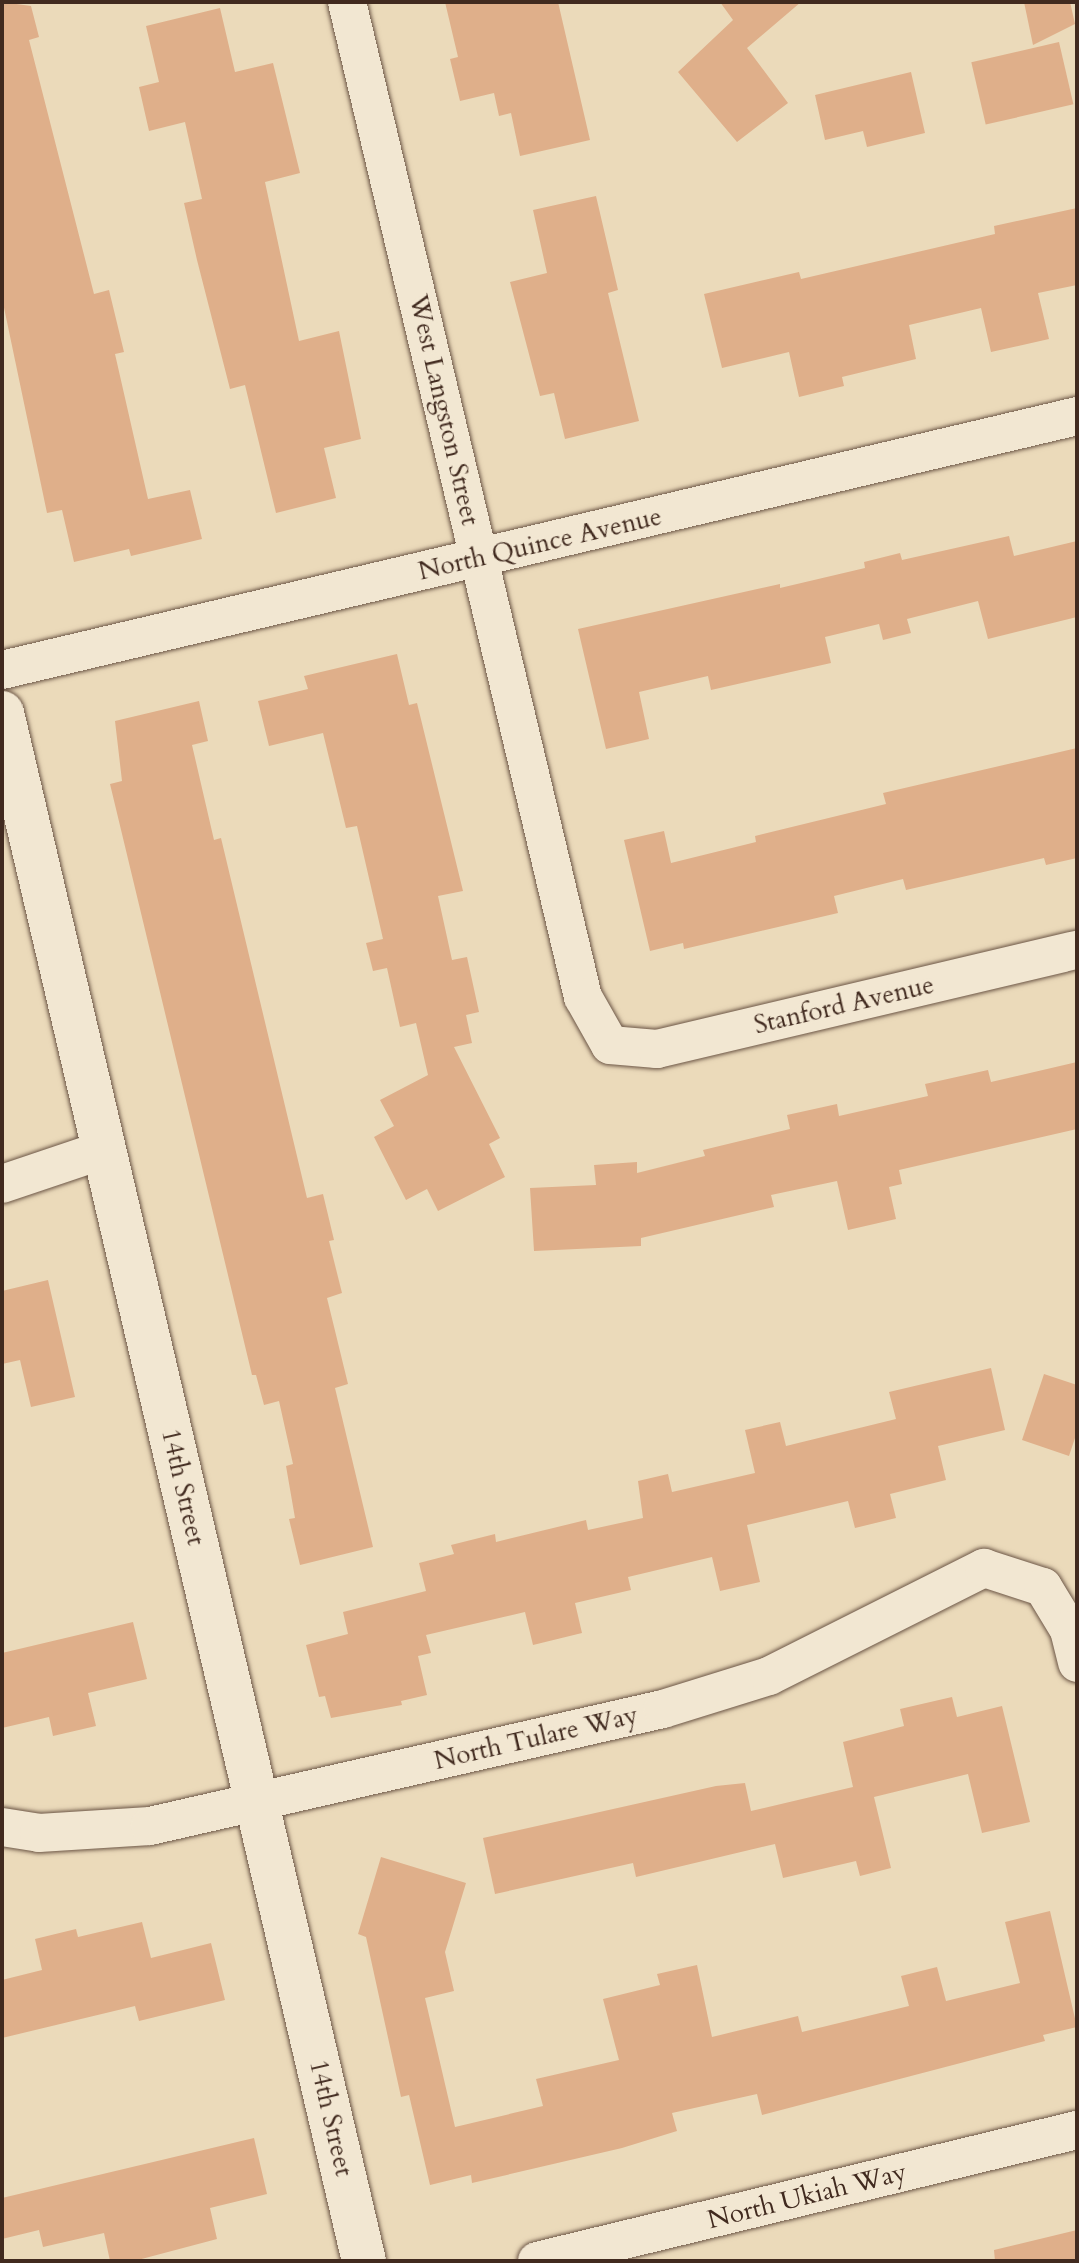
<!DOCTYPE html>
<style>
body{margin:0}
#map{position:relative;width:1079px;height:2263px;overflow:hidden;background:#ebdaba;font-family:Cardo,serif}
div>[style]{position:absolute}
.building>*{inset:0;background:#dfaf8a;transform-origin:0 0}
.roads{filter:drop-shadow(0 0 2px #6c5646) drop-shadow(0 0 2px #6c5646)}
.street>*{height:38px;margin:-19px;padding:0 19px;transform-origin:19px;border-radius:19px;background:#f2e7d2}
.secondary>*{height:44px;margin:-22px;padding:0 22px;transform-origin:22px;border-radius:22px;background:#f2e7d2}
span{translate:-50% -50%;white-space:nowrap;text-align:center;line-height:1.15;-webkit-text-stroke:6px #f2e7d2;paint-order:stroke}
.street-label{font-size:26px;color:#412a1f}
.frame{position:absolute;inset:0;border:4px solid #412a1f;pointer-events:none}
</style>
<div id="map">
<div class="building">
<div style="clip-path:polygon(2px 2px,31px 6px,39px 37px,29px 40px,94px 294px,109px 290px,124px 352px,115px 354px,148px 499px,190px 490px,202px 539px,131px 556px,129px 549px,74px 562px,62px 510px,47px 513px,2px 298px)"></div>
<div style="clip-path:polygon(445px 2px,558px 2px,590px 140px,520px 156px,511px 113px,499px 116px,494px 93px,460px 101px,450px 59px,458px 57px)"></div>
<div style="clip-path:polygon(720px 2px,801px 2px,747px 48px,788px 103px,737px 142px,678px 72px,733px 20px)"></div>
<div style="clip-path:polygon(1024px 2px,1070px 2px,1075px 24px,1033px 45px)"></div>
<div style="clip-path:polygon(220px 8px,235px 72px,273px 63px,300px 173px,265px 182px,299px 341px,339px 331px,361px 439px,324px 448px,336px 498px,276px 513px,245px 385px,230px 389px,197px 260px,184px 203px,202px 199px,185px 122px,149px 131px,139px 87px,159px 82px,146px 26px)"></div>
<div style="left:1059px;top:42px;width:64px;height:90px;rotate:77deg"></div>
<div style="clip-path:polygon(911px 72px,925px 133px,867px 147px,863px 131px,825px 140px,815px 95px)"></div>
<div style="clip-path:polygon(596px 196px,618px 290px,608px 293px,639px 421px,565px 439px,554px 393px,540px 396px,510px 282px,547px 273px,533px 210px)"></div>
<div style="clip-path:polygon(1077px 208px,1077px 285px,1038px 293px,1049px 339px,991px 352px,981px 308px,909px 325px,916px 359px,842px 377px,844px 386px,799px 397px,789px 352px,722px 368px,704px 294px,799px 272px,801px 279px,995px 234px,994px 226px)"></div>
<div style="clip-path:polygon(1009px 536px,1014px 556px,1077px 541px,1077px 617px,988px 639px,978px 601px,907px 619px,911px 633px,883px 640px,879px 624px,825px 637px,831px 663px,711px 690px,708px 676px,639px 692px,649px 739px,606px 749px,578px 629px,780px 584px,780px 588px,865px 568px,864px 562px,900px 553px,902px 560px)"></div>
<div style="clip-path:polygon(397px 654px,409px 705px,417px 703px,463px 891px,438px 896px,452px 960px,467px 957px,479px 1012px,466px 1015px,472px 1043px,454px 1047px,500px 1138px,489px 1144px,505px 1177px,438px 1211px,427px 1189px,406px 1200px,374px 1137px,394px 1126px,380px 1100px,428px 1075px,416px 1023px,400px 1027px,387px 968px,373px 971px,366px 943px,383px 939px,357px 826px,346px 828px,323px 733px,269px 746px,258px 701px,308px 689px,304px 676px)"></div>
<div style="clip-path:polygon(199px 701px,208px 741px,192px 745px,214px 840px,221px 838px,307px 1198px,323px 1194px,334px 1240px,329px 1241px,342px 1293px,327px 1298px,348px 1384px,335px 1388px,373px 1547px,300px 1565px,289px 1519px,295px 1518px,286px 1466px,293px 1464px,279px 1401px,264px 1405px,256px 1375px,252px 1375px,110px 784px,122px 781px,115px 721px)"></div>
<div style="clip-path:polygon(1077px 748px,1077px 858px,1046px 865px,1044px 858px,906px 890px,903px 879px,834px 896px,838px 913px,684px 949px,683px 943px,650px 951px,624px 840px,664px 831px,671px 863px,756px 842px,755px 836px,886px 804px,883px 793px)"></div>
<div style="clip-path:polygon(1077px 1062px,1077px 1129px,899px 1170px,902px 1184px,889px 1187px,896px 1219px,848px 1230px,837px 1181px,771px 1195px,774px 1207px,641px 1238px,641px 1246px,534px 1251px,530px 1188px,596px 1185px,594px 1165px,637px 1162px,637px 1173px,705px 1156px,703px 1150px,790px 1129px,787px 1115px,837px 1104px,839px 1116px,928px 1096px,925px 1084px,988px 1070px,991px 1082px)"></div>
<div style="clip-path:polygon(48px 1280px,75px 1397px,31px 1407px,20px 1360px,2px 1364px,2px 1291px)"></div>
<div style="clip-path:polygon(991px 1368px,1005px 1430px,938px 1446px,946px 1480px,890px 1494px,896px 1518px,855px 1528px,848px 1501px,747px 1525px,760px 1582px,720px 1591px,712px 1557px,628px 1577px,631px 1590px,575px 1603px,582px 1633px,533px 1645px,525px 1612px,426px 1635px,431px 1653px,418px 1656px,427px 1695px,401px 1701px,402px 1705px,331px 1718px,325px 1696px,319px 1697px,306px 1645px,348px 1634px,343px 1612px,426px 1591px,419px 1563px,454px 1554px,451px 1545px,495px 1534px,496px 1542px,586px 1520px,588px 1530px,643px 1518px,638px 1481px,668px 1474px,672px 1492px,755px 1473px,745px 1430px,780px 1422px,786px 1446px,896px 1419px,889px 1392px)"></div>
<div style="clip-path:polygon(1044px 1374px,1077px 1385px,1077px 1432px,1069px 1456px,1022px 1440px)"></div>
<div style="clip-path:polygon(133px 1622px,147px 1679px,88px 1693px,96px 1726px,53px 1736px,49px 1717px,2px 1728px,2px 1653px)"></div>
<div style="clip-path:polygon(952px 1697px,957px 1717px,1002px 1706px,1030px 1822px,982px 1833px,968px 1774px,874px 1797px,891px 1868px,860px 1876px,856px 1861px,783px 1878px,775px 1844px,636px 1877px,633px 1863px,495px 1894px,483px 1838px,716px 1786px,745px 1783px,751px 1811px,853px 1787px,843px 1742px,904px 1726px,900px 1709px)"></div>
<div style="clip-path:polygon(381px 1857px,466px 1883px,445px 1952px,454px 1991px,425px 1998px,455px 2127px,543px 2106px,536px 2079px,619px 2060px,603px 1999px,660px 1985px,657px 1974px,697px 1965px,712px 2037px,798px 2016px,802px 2032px,909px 2006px,901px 1976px,937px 1967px,946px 2001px,1020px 1983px,1005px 1922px,1050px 1911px,1077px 2027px,1043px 2035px,1045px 2041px,762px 2115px,757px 2094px,672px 2113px,677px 2131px,622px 2148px,472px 2183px,471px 2175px,430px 2185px,409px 2095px,401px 2097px,366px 1937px,358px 1934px)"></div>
<div style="clip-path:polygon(142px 1922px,151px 1958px,211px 1943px,225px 2000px,139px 2021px,135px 2006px,2px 2038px,2px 1980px,42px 1970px,35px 1939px,76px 1929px,78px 1937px)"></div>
<div style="clip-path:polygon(254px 2138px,267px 2194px,210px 2208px,217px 2239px,134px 2261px,110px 2261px,104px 2233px,43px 2247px,39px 2230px,2px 2239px,2px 2198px)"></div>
<div style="clip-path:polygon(1077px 2230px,1077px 2261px,995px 2261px,994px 2250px)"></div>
</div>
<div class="roads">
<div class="street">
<div style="left:347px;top:2px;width:1023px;rotate:76.66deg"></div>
<div style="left:583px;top:997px;width:55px;rotate:60.6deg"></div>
<div style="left:610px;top:1045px;width:47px;rotate:4.9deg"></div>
<div style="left:657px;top:1049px;width:432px;rotate:-13.3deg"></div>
<div style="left:2px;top:670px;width:1105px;rotate:-13.29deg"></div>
<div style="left:2px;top:1184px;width:107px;rotate:-18.6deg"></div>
<div style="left:2px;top:1827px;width:37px;rotate:9deg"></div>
<div style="left:39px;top:1833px;width:111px;rotate:-3.6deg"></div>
<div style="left:150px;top:1826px;width:526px;rotate:-12.85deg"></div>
<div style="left:663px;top:1709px;width:111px;rotate:-17.3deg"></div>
<div style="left:769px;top:1676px;width:241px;rotate:-26.7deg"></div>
<div style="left:984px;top:1568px;width:62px;rotate:17.9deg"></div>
<div style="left:1043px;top:1587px;width:50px;rotate:58.8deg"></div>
<div style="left:1069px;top:1630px;width:34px;rotate:76deg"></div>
<div style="left:537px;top:2261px;width:556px;rotate:-13.64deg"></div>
</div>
<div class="secondary">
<div style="left:2px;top:713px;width:1590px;rotate:76.84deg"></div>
</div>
</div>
<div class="street-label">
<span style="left:444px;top:410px;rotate:77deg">West Langston Street</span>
<span style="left:540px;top:544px;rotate:-13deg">North Quince Avenue</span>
<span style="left:844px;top:1005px;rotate:-13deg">Stanford Avenue</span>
<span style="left:183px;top:1487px;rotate:77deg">14th Street</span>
<span style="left:536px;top:1738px;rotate:-13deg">North Tulare Way</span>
<span style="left:331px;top:2118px;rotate:77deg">14th Street</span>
<span style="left:807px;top:2196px;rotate:-14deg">North Ukiah Way</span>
</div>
<div class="frame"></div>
</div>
